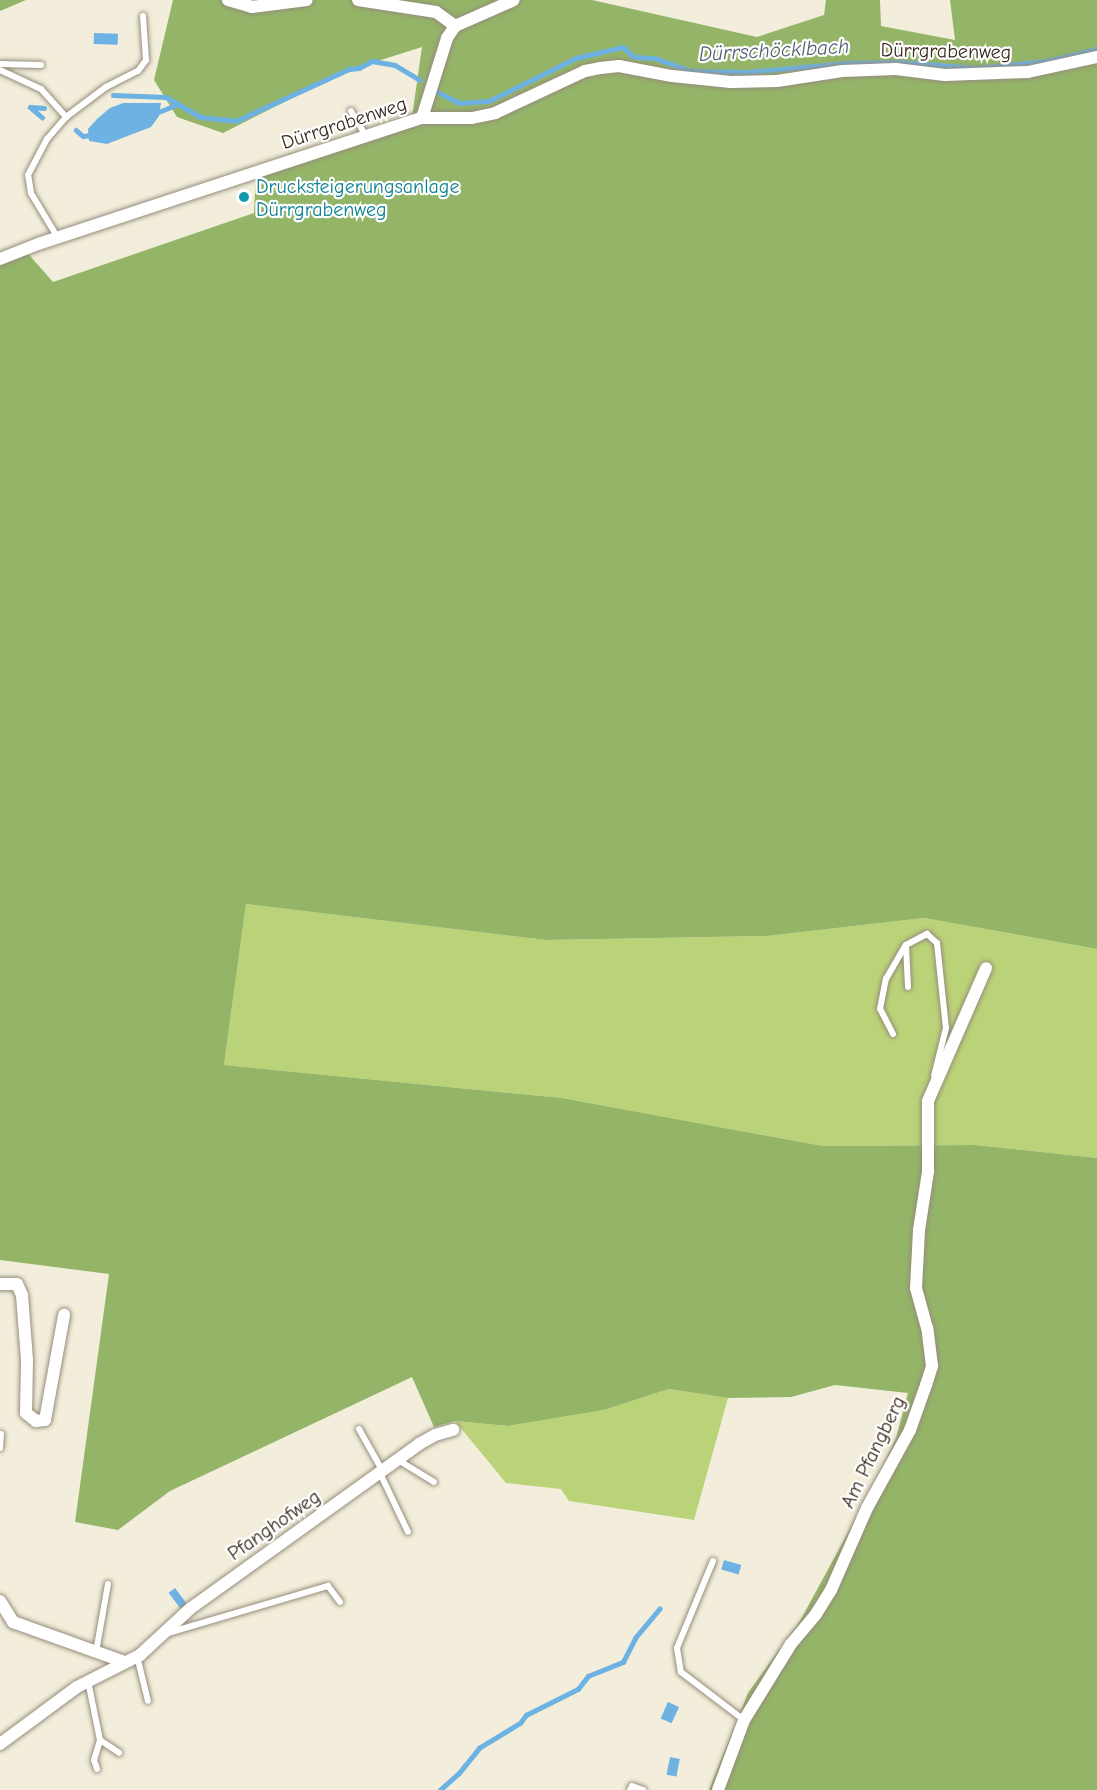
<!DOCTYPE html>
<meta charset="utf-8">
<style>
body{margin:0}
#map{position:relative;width:1097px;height:1790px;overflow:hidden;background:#f2eedb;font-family:"Comic Neue",sans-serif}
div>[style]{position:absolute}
.green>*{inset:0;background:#bbd378}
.forest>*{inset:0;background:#94b568}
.water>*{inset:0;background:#6db2e3;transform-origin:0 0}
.stream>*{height:4.5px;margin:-2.25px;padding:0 2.25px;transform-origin:2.25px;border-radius:2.25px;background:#6db2e3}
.roads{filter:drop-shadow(0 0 2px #968c7c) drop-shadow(0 0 2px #968c7c)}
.lane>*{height:6px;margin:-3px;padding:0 3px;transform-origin:3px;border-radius:3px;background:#fff}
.street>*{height:12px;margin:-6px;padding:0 6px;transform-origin:6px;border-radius:6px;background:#fff}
.dots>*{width:16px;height:16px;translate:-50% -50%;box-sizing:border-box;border:3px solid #fff;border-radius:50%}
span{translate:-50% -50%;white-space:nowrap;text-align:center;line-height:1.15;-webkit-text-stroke:4.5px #fff;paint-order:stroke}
.street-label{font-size:20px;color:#3b2a1e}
.culture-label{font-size:20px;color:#0d838f}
.left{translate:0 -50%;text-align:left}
.water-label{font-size:21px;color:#4f606d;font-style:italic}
</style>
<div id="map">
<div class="green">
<div style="clip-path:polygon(246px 904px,546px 940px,767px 936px,924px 918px,1097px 949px,1097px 1158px,975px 1145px,823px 1146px,562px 1098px,224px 1065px)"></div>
<div style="clip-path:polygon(669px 1389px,728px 1398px,694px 1520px,569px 1501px,561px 1489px,506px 1483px,455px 1421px,508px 1426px,604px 1410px)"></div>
</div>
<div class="forest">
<div style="clip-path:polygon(0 0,26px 0,0 11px)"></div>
<div style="clip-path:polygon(173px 0,592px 0,757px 37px,824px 15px,826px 0,880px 0,881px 26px,955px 40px,950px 0,1097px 0,1097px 949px,924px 918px,767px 936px,546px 940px,246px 904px,224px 1065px,562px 1098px,823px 1146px,975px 1145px,1097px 1158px,1097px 1790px,709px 1790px,748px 1693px,800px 1621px,876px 1481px,896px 1438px,908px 1393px,835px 1385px,791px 1397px,728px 1398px,669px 1389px,604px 1410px,508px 1426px,455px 1421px,434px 1427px,412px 1377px,170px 1491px,118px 1530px,75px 1522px,109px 1274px,0 1260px,0 260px,24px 249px,53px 282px,254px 213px,256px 172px,412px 117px,422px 47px,346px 71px,223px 133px,177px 117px,154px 80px)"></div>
</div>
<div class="water">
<div style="left:94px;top:33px;width:24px;height:11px;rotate:2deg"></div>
<div style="clip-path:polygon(123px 103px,161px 103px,159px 116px,151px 127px,107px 144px,89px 141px,88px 129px,97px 119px,110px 108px)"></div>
<div style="left:724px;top:1560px;width:18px;height:10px;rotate:16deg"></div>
<div style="left:175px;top:1588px;width:20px;height:8px;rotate:53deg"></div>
<div style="left:668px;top:1702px;width:12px;height:18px;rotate:24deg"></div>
<div style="left:670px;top:1757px;width:10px;height:18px;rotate:11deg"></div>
</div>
<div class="stream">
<div style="left:434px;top:90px;width:28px;rotate:27deg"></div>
<div style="left:459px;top:103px;width:30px;rotate:-4deg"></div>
<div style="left:489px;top:101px;width:97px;rotate:-26.3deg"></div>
<div style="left:576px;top:58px;width:48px;rotate:-13.2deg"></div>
<div style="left:623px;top:47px;width:15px;rotate:42deg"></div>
<div style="left:634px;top:57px;width:21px;rotate:3deg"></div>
<div style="left:655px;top:58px;width:37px;rotate:20deg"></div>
<div style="left:690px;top:71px;width:57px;rotate:1deg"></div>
<div style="left:747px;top:72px;width:101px;rotate:-5.1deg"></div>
<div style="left:848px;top:63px;width:52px;rotate:-1.1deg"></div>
<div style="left:900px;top:62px;width:76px;rotate:4.5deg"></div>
<div style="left:976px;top:68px;width:71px;rotate:-5.6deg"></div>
<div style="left:1047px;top:61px;width:51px;rotate:-13.5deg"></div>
<div style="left:113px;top:95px;width:53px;rotate:2.2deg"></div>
<div style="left:166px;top:97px;width:39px;rotate:30deg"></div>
<div style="left:200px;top:117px;width:36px;rotate:6deg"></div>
<div style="left:236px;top:121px;width:124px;rotate:-24.7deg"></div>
<div style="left:349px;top:69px;width:10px;rotate:-6deg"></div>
<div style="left:359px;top:68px;width:15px;rotate:-28deg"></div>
<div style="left:372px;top:61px;width:23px;rotate:10deg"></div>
<div style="left:395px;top:65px;width:29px;rotate:31deg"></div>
<div style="left:30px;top:107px;width:16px;rotate:40deg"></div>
<div style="left:32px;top:107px;width:12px;rotate:5deg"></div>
<div style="left:156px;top:113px;width:24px;rotate:-22deg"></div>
<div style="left:76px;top:130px;width:9px;rotate:41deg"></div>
<div style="left:83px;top:136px;width:8px;rotate:-7deg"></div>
<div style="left:440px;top:1790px;width:25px;rotate:-42deg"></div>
<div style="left:459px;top:1773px;width:32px;rotate:-51deg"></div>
<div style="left:479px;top:1748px;width:48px;rotate:-31.4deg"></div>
<div style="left:520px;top:1723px;width:10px;rotate:-53deg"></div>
<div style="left:526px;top:1715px;width:58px;rotate:-26.6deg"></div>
<div style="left:578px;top:1689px;width:16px;rotate:-52deg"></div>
<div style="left:588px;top:1676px;width:38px;rotate:-22deg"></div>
<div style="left:623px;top:1662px;width:27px;rotate:-63deg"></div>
<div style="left:635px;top:1638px;width:38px;rotate:-50deg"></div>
</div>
<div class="roads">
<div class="lane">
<div style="left:0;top:64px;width:41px;rotate:1.4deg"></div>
<div style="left:0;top:70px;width:45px;rotate:24.9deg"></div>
<div style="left:41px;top:89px;width:38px;rotate:48deg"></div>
<div style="left:351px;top:111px;width:29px;rotate:59deg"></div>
<div style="left:58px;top:238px;width:52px;rotate:-121deg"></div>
<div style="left:31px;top:193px;width:18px;rotate:-99deg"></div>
<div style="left:28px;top:175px;width:41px;rotate:-62.2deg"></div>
<div style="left:47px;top:139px;width:29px;rotate:-49deg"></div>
<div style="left:66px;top:117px;width:50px;rotate:-36.9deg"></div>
<div style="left:106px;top:87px;width:36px;rotate:-27deg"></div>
<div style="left:138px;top:71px;width:14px;rotate:-54deg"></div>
<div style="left:146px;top:60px;width:44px;rotate:-93.9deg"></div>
<div style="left:906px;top:946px;width:41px;rotate:87.2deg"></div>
<div style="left:893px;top:1034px;width:28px;rotate:-117deg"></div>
<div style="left:880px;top:1009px;width:31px;rotate:-79deg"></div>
<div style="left:886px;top:979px;width:39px;rotate:-60deg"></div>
<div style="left:906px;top:945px;width:24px;rotate:-28deg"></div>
<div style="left:927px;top:934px;width:13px;rotate:42deg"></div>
<div style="left:937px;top:943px;width:85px;rotate:84deg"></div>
<div style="left:946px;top:1028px;width:49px;rotate:104deg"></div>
<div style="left:359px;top:1429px;width:47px;rotate:60.7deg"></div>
<div style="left:0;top:1448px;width:14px;rotate:-86deg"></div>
<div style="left:398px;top:1460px;width:42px;rotate:31.4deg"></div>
<div style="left:380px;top:1473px;width:65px;rotate:64.6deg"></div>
<div style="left:713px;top:1561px;width:94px;rotate:112.5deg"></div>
<div style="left:677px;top:1648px;width:24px;rotate:81deg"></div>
<div style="left:681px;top:1672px;width:79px;rotate:37.3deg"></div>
<div style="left:168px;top:1633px;width:167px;rotate:-16.4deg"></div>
<div style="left:328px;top:1586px;width:20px;rotate:53deg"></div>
<div style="left:96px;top:1652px;width:69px;rotate:-80deg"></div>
<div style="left:137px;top:1656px;width:46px;rotate:76.3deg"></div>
<div style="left:88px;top:1681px;width:60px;rotate:78.5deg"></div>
<div style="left:100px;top:1740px;width:23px;rotate:34deg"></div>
<div style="left:97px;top:1769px;width:9px;rotate:-108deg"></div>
<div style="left:94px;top:1760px;width:21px;rotate:-73deg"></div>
<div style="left:630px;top:1790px;width:4px;rotate:-63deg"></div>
<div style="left:632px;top:1786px;width:12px;rotate:20deg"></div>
</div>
<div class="street">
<div style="left:228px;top:0;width:25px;rotate:16deg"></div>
<div style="left:252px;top:7px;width:55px;rotate:-7.3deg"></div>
<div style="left:358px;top:0;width:79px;rotate:8.7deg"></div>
<div style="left:436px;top:12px;width:24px;rotate:36deg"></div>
<div style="left:422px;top:118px;width:84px;rotate:-72.6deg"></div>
<div style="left:447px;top:38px;width:14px;rotate:-56deg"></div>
<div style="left:455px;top:26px;width:64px;rotate:-23.8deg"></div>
<div style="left:0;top:259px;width:41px;rotate:-21.5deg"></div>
<div style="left:38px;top:244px;width:404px;rotate:-18.2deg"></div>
<div style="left:422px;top:118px;width:50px"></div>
<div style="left:472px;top:118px;width:24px;rotate:-12deg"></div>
<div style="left:495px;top:113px;width:99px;rotate:-25deg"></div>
<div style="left:585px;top:71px;width:15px;rotate:-11deg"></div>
<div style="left:600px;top:68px;width:19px;rotate:-6deg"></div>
<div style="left:619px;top:66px;width:54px;rotate:10.7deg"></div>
<div style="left:672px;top:76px;width:59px;rotate:5.8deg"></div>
<div style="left:731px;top:82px;width:46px;rotate:-1.2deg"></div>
<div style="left:777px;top:81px;width:66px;rotate:-8.7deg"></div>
<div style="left:842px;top:71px;width:54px;rotate:-2.1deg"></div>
<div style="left:896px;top:69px;width:49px;rotate:7deg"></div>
<div style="left:945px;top:75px;width:83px;rotate:-2.1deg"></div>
<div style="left:1028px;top:72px;width:71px;rotate:-12.3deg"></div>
<div style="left:0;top:1284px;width:17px"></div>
<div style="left:17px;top:1284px;width:12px;rotate:66deg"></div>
<div style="left:22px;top:1295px;width:65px;rotate:85.6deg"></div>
<div style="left:27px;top:1360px;width:53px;rotate:91.1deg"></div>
<div style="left:26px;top:1413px;width:13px;rotate:39deg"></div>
<div style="left:36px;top:1421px;width:9px;rotate:-6deg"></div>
<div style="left:45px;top:1420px;width:107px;rotate:-79.7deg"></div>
<div style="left:0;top:1601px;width:25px;rotate:58deg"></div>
<div style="left:13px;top:1622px;width:119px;rotate:19.7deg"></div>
<div style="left:0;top:1744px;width:96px;rotate:-36.5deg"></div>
<div style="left:77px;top:1687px;width:71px;rotate:-26.9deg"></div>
<div style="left:140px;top:1655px;width:69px;rotate:-42.7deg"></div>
<div style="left:191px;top:1608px;width:281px;rotate:-35.7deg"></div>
<div style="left:419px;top:1444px;width:18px;rotate:-29deg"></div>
<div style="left:435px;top:1435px;width:19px;rotate:-16deg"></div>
<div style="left:718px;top:1790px;width:75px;rotate:-69.6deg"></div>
<div style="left:744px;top:1720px;width:89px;rotate:-58.3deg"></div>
<div style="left:791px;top:1644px;width:39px;rotate:-50deg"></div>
<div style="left:816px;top:1614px;width:28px;rotate:-58deg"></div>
<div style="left:831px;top:1590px;width:90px;rotate:-66.3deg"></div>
<div style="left:867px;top:1508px;width:89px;rotate:-61.1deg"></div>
<div style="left:910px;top:1430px;width:48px;rotate:-70.4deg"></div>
<div style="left:926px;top:1385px;width:20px;rotate:-72deg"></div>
<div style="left:932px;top:1366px;width:38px;rotate:-97deg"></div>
<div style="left:927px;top:1328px;width:41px;rotate:-105.4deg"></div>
<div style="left:916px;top:1288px;width:58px;rotate:-87deg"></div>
<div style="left:919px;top:1230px;width:59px;rotate:-81.2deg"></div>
<div style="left:928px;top:1172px;width:71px;rotate:-90deg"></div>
<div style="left:928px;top:1101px;width:145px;rotate:-66.4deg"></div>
</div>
</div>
<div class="dots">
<div style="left:244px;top:197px;background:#0f9aa8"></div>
</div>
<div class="street-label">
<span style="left:946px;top:51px;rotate:1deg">Dürrgrabenweg</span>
<span style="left:344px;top:123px;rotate:-18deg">Dürrgrabenweg</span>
<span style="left:873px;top:1452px;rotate:-64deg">Am Pfangberg</span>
<span style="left:274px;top:1525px;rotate:-35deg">Pfanghofweg</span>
</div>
<div class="culture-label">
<span class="left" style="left:256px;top:198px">Drucksteigerungsanlage<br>Dürrgrabenweg</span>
</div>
<div class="water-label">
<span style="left:774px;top:50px;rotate:-3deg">Dürrschöcklbach</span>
</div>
</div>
